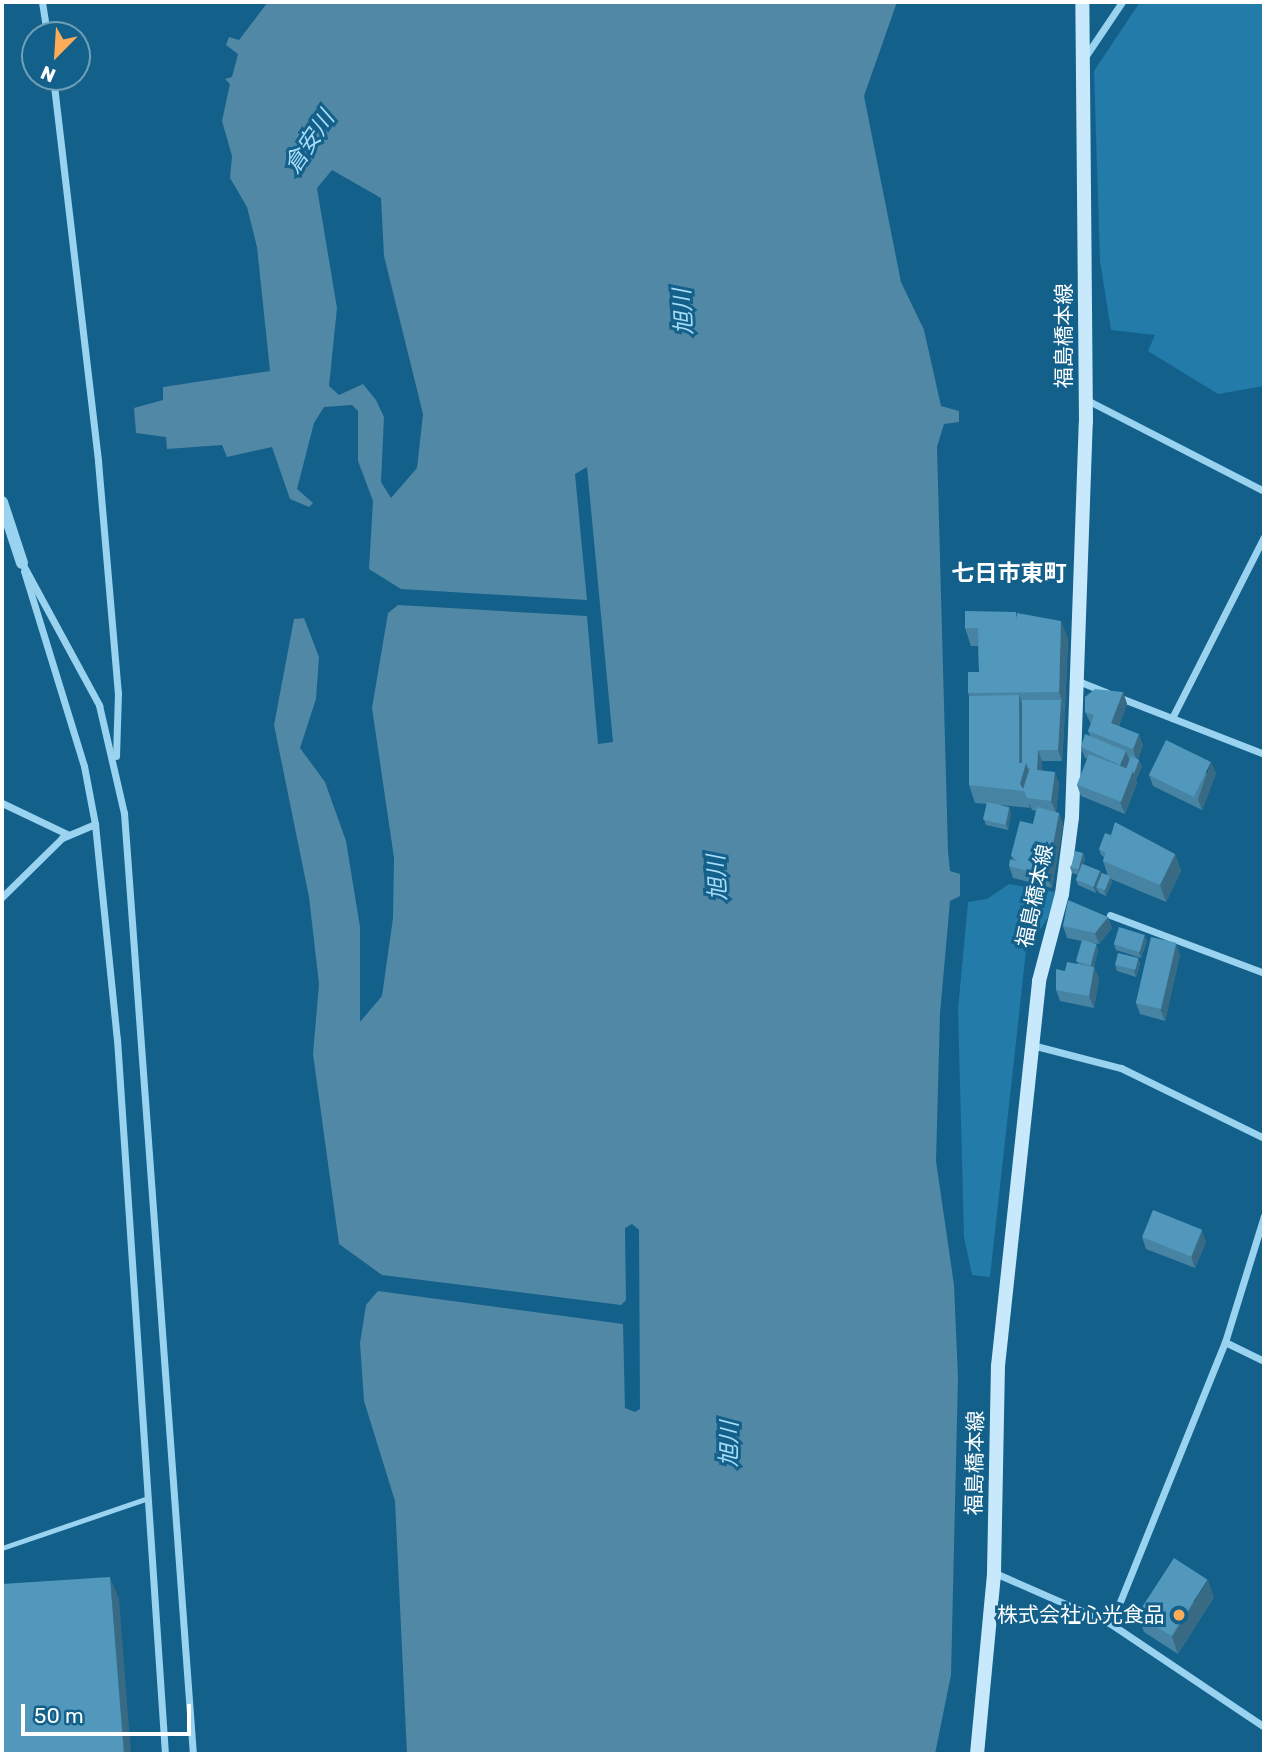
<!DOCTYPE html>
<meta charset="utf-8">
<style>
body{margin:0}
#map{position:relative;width:1266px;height:1756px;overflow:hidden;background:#13608a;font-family:Rubik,"Noto Sans JP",sans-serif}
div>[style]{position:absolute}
.green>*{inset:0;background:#227ba8}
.water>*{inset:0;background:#5088a6}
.service>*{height:5px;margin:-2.5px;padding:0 2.5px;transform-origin:2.5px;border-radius:2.5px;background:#9ad3f0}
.minor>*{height:7px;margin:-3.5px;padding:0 3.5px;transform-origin:3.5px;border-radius:3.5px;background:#9ad3f0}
.tertiary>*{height:12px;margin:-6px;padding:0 6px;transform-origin:6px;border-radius:6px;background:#9ad3f0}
.secondary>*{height:14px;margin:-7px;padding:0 7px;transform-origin:7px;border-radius:7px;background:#c8e9fb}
.wall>*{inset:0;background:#4783a2}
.shaded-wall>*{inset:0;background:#396a84}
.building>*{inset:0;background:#5298bc;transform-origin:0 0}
.dots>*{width:19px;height:19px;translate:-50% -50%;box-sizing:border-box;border:4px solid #13608a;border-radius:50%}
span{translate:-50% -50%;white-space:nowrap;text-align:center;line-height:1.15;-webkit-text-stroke:6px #13608a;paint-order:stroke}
.street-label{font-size:21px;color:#fff}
.poi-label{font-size:21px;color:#fff}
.right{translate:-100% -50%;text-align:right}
.water-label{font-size:23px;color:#a6dcf7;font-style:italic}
.neighbourhood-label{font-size:23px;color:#fff;font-weight:700}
.frame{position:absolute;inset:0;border:4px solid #fff;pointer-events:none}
.north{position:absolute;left:21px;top:21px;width:70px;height:70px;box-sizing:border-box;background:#13608a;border:2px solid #71a0b9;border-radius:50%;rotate:204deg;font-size:19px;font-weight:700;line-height:28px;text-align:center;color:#fff}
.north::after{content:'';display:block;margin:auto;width:24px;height:32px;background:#ffac59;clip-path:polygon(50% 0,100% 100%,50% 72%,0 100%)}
.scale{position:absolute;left:21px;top:1704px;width:170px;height:32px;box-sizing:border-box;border:4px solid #fff;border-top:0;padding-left:9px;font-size:21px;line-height:24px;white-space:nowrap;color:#fff;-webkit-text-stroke:5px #13608a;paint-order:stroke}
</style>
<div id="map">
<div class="green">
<div style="clip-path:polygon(1140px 2px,1264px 2px,1264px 386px,1218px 394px,1148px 351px,1155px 335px,1111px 330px,1100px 261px,1094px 71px)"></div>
<div style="clip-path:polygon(1009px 884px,1056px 892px,1051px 913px,1026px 951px,990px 1277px,972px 1275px,964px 1237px,958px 1009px,968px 902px,987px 899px)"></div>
</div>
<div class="water">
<div style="clip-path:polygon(evenodd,268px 2px,897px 2px,864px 96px,901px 282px,924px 330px,941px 406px,959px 411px,959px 422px,944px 424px,937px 447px,948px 851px,950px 871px,960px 874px,960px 896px,950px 901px,940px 1014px,936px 1161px,954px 1285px,958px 1377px,951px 1675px,935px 1754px,407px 1754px,395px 1501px,364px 1401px,360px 1343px,366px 1305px,378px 1291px,623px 1324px,625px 1408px,635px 1412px,640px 1409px,639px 1230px,632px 1224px,625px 1228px,626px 1300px,621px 1305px,382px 1275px,339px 1244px,313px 1054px,319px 984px,309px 897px,274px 725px,294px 619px,304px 618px,319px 657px,316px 699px,300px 748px,325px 782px,346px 841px,360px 927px,360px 1022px,382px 996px,393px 918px,394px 858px,372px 708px,388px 613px,398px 605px,587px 616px,598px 744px,613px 742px,587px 467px,575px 474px,587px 600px,401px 589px,369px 569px,373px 501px,358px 461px,358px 411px,352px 405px,324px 407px,314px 423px,297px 489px,313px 503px,309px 507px,290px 499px,272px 447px,227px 457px,222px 445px,167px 449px,166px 437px,136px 433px,134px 408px,163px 400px,163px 387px,270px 371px,257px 247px,247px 207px,230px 178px,232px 156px,222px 121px,230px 84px,225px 79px,232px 77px,238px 54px,226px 45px,229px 37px,239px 40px,268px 2px,332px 170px,381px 198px,384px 256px,423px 414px,417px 468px,391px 498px,381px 482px,384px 417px,376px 400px,363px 384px,339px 395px,329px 386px,337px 308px,317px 188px,332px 170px)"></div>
</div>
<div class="service">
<div style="left:2px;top:1548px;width:151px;rotate:-18.9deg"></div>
</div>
<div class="minor">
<div style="left:42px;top:2px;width:33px;rotate:81deg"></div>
<div style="left:1085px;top:57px;width:66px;rotate:-56.1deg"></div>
<div style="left:53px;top:77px;width:387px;rotate:83.3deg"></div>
<div style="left:98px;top:461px;width:233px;rotate:85.1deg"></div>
<div style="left:118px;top:693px;width:63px;rotate:91.8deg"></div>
<div style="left:1085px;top:399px;width:201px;rotate:27.2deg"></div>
<div style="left:22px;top:563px;width:162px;rotate:61.5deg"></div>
<div style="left:99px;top:705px;width:111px;rotate:77deg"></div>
<div style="left:124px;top:813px;width:944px;rotate:85.81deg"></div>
<div style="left:24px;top:571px;width:204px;rotate:72.9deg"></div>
<div style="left:84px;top:766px;width:59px;rotate:79.3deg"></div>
<div style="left:95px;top:824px;width:216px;rotate:84.2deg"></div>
<div style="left:117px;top:1039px;width:717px;rotate:86.16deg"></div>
<div style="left:1078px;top:681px;width:31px;rotate:22deg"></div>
<div style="left:1118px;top:697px;width:157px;rotate:21.3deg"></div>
<div style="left:1172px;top:718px;width:203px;rotate:-63.1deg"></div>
<div style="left:2px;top:803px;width:74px;rotate:25.5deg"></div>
<div style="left:2px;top:897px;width:84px;rotate:-44.5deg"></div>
<div style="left:62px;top:838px;width:36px;rotate:-23deg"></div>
<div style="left:1110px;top:915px;width:165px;rotate:20.6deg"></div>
<div style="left:1032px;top:1045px;width:92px;rotate:14.5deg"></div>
<div style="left:1121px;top:1068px;width:159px;rotate:26.1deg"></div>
<div style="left:1225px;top:1342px;width:43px;rotate:26deg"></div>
<div style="left:995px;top:1573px;width:127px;rotate:23.7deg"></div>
<div style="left:1111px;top:1624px;width:184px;rotate:33.9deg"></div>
<div style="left:1111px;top:1624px;width:304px;rotate:-68deg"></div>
<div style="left:1225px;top:1342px;width:132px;rotate:-72.8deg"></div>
</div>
<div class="tertiary">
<div style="left:2px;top:502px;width:64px;rotate:71.8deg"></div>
</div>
<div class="secondary">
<div style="left:977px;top:1754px;width:182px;rotate:-84.6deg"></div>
<div style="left:994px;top:1573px;width:207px;rotate:-88.9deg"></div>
<div style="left:998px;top:1366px;width:387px;rotate:-83.9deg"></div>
<div style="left:1039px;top:981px;width:90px;rotate:-75.2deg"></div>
<div style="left:1062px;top:894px;width:78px;rotate:-82.6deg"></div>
<div style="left:1072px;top:817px;width:395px;rotate:-88deg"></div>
<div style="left:1086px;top:422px;width:420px;rotate:-90.5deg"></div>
</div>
<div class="wall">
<div style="clip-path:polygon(1017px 616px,1068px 638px,1065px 710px,1064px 710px,1065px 712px,1062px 761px,1042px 761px,1042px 770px,1059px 783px,1056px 812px,1059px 813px,1063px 825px,1052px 888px,1013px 878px,1009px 866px,1013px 860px,1011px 855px,1033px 824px,1036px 811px,1032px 810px,1029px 803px,1030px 808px,1000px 805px,1011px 813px,1008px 830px,986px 825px,984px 820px,987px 804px,975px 803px,969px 785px,969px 696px,968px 693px,979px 672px,978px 646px,971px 646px,965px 628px)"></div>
<div style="clip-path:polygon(1123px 692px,1127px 704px,1119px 726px,1143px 745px,1138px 759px,1142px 766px,1136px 780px,1137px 783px,1125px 814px,1081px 796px,1077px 785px,1087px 759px,1085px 758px,1081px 747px,1090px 736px,1088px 731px,1091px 724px,1085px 712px)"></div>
<div style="clip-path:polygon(1216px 773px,1202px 810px,1153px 786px,1149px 775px)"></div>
<div style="clip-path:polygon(1099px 849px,1175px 854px,1181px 871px,1166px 902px,1111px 879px,1112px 882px,1106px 896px,1099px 893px,1097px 889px,1096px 893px,1078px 885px,1076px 880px,1078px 875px,1072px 873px,1070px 867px,1083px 853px,1085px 859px,1083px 864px,1100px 871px,1102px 874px,1108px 876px,1103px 861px,1104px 857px,1101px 855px)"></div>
<div style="clip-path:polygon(1108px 917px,1112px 928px,1099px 944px,1094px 943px,1096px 944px,1098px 950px,1094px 967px,1099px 979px,1094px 1008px,1060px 1001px,1056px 990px,1065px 971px,1078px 964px,1077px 961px,1082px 941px,1067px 938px,1063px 926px)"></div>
<div style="clip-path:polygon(1147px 941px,1141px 958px,1116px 950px,1114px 944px)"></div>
<div style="clip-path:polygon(1180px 955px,1165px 1021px,1140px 1014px,1136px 1003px)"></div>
<div style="clip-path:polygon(1138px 958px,1140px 964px,1136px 977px,1117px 971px,1115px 965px)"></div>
<div style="clip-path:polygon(1142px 1237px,1206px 1242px,1195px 1268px,1146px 1249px)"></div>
<div style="clip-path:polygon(1214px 1597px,1178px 1654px,1144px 1632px,1138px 1615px)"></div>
</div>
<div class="shaded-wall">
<div style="clip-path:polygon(1061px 621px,1068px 638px,1065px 710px,1059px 692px)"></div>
<div style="clip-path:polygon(1123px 692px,1127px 704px,1116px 734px,1111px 723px)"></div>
<div style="clip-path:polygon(1019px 695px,1025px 712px,1026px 763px,1032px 780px,1023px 789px,1020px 784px)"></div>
<div style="clip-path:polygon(1061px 700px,1065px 712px,1062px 761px,1058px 750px)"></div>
<div style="clip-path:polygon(1139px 734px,1143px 745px,1137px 761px,1133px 749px)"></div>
<div style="clip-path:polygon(1038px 750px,1042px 761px,1042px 781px,1037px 770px)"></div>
<div style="clip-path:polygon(1126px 751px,1130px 762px,1125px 776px,1120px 765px)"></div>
<div style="clip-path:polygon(1139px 760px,1142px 766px,1136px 780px,1137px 783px,1125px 814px,1120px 802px,1133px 771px)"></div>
<div style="clip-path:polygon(1211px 762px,1216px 773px,1202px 810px,1198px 799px)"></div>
<div style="clip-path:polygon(1055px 772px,1059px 783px,1056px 813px,1051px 801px)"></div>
<div style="clip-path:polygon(1009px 807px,1011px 813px,1008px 830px,1006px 824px)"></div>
<div style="clip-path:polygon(1059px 813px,1063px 825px,1052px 888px,1047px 876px)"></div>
<div style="clip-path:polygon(1083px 853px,1085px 859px,1080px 875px,1078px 869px)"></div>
<div style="clip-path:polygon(1175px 854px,1181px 871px,1166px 902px,1160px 885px)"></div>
<div style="clip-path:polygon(1100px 871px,1102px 877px,1096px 887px,1097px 889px,1096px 893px,1093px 887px)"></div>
<div style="clip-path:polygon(1110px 876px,1112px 882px,1106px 896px,1104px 890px)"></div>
<div style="clip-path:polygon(1108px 917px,1112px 928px,1099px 944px,1095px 933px)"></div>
<div style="clip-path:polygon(1145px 935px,1147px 941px,1141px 958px,1139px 952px)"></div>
<div style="clip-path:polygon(1176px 943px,1180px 955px,1165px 1021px,1160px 1009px)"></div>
<div style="clip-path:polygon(1096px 944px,1098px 950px,1093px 971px,1091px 965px)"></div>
<div style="clip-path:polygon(1138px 958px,1140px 964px,1136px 977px,1134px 971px)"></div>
<div style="clip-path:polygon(1094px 967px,1099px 979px,1094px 1008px,1089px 996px)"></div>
<div style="clip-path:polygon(1202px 1230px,1206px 1242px,1195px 1268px,1191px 1256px)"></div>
<div style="clip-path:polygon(110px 1577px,119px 1599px,131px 1754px,124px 1754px)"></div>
<div style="clip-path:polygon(1208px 1580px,1214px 1597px,1178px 1654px,1172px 1637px)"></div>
</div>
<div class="building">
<div style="clip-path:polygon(965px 611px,1016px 612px,1017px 623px,1017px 613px,1061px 621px,1059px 692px,968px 693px,968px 672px,979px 672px,978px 628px,965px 628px)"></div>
<div style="clip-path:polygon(1095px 689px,1123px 692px,1111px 723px,1139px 734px,1133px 749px,1088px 731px,1094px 715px,1085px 712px,1085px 697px)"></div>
<div style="clip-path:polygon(1019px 695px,1019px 763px,1026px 763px,1020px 784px,1024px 791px,969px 785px,969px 696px)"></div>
<div style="clip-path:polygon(1022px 700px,1061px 700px,1058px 750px,1038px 750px,1037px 770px,1055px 772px,1051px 801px,1027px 798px,1023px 789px,1030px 768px,1028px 768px,1026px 763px,1022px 763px)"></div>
<div style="clip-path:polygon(1085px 734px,1126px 751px,1120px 765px,1081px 747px)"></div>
<div style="left:1166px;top:740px;width:50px;height:39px;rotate:26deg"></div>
<div style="left:1089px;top:754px;width:47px;height:33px;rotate:21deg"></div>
<div style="clip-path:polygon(1131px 756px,1139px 760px,1134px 774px,1133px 771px,1126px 769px)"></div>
<div style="left:987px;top:802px;width:23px;height:18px;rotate:13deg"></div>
<div style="clip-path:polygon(1037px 807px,1059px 813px,1047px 876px,1009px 866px,1010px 859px,1018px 862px,1011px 855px,1020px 821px,1033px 824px)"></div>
<div style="clip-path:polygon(1115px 822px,1175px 854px,1160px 885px,1103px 861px)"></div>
<div style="clip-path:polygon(1105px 833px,1111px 835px,1106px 853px,1099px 849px)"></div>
<div style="left:1075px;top:851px;width:8px;height:17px;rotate:14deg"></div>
<div style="left:1082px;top:864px;width:19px;height:17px;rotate:21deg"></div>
<div style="left:1102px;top:873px;width:9px;height:15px;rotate:21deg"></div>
<div style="clip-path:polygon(1068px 900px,1108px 917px,1095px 933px,1063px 926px)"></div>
<div style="left:1119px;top:927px;width:27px;height:18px;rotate:17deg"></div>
<div style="left:1151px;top:937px;width:26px;height:68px;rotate:13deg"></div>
<div style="left:1082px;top:940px;width:15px;height:22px;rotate:16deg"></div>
<div style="left:1118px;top:953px;width:21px;height:12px;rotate:14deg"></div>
<div style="clip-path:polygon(1067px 962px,1094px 967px,1089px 996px,1056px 990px,1056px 969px,1065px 971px)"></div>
<div style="left:1153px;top:1210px;width:53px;height:29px;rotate:22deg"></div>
<div style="left:1174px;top:1558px;width:40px;height:67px;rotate:33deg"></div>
<div style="clip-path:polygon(110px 1577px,124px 1754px,2px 1754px,2px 1584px)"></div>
</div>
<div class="dots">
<div style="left:1179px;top:1615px;background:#ffac59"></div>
</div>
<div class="street-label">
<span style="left:1064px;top:336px;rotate:-90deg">福島橋本線</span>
<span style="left:1035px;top:896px;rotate:-78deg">福島橋本線</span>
<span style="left:975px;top:1463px;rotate:-89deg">福島橋本線</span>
</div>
<div class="poi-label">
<span class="right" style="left:1165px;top:1615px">株式会社心光食品</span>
</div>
<div class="water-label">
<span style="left:309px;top:142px;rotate:-56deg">倉安川</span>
<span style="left:683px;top:312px;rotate:-93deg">旭川</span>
<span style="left:717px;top:878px;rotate:-93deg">旭川</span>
<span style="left:729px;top:1444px;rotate:-89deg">旭川</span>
</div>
<div class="neighbourhood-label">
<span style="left:1009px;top:573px">七日市東町</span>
</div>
<div class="frame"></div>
<div class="north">N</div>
<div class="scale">50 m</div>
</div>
